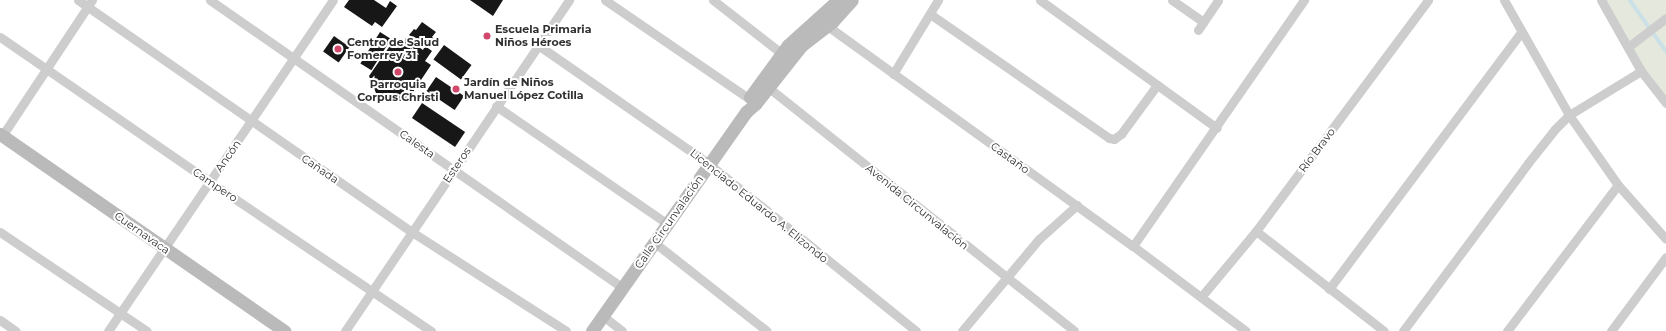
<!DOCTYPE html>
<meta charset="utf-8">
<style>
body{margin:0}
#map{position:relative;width:1666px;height:331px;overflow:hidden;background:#fff;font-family:Montserrat,sans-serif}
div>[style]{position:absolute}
.green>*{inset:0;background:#e5e8dd}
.stream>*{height:3.5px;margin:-1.75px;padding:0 1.75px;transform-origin:1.75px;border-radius:1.75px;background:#cbe1e7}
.building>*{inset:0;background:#171717;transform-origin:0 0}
.street>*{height:9px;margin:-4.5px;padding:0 4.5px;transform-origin:4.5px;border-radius:4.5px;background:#cdcdcd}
.secondary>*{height:13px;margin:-6.5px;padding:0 6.5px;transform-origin:6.5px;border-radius:6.5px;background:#bababa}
.dots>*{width:11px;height:11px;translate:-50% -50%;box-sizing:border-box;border:2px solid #fff;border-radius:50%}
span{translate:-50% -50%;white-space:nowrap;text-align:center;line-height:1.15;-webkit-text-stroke:4px #fff;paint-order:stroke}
.poi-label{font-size:11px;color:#303030;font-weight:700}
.left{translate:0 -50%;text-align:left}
.street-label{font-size:11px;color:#303030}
</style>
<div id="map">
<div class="green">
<div style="clip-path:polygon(1601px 0,1666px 0,1666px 103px)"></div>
</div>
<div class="stream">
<div style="left:1630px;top:0;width:62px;rotate:54.8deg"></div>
</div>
<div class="building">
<div style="clip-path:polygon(349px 0,374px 0,386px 8px,390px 1px,397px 6px,382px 27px,375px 22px,372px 26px,344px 7px)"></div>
<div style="clip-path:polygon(470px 0,503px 0,493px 16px)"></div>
<div style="clip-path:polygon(422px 22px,436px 32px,432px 37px,435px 40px,430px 46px,424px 42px,423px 44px,409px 35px,414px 29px,416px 30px)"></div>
<div style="left:380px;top:32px;width:13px;height:37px;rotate:32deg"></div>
<div style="left:334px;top:36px;width:19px;height:19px;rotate:35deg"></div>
<div style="clip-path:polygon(406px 38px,423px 50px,425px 46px,432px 51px,425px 61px,431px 65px,407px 101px,386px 101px,376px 93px,369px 76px,394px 40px,402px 45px)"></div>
<div style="left:444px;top:45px;width:34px;height:18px;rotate:36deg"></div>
<div style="left:436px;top:77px;width:34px;height:17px;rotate:34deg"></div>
<div style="left:422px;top:103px;width:52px;height:18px;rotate:34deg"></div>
</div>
<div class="street">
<div style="left:78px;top:0;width:407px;rotate:34.8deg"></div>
<div style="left:412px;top:232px;width:183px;rotate:32.7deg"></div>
<div style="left:210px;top:0;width:504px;rotate:34.89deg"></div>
<div style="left:605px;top:0;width:181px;rotate:34.4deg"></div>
<div style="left:713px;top:0;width:86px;rotate:37.9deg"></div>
<div style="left:1040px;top:0;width:218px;rotate:35.9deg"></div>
<div style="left:1172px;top:0;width:38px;rotate:35deg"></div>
<div style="left:1504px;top:0;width:132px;rotate:60.5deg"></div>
<div style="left:1569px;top:115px;width:85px;rotate:55deg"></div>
<div style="left:1618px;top:185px;width:72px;rotate:48.4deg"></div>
<div style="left:1601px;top:0;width:81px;rotate:60.6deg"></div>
<div style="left:1641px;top:71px;width:41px;rotate:52deg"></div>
<div style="left:930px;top:14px;width:218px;rotate:34.7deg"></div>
<div style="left:1109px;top:138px;width:5px;rotate:11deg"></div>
<div style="left:1114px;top:139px;width:9px;rotate:-36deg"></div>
<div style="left:1121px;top:134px;width:61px;rotate:-53.7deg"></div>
<div style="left:822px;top:22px;width:383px;rotate:35.8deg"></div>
<div style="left:1133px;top:246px;width:141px;rotate:37deg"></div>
<div style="left:1198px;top:30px;width:36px;rotate:-56deg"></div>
<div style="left:0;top:37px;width:255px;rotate:34.6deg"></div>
<div style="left:210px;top:182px;width:267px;rotate:34deg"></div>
<div style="left:538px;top:45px;width:208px;rotate:34.8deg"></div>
<div style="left:709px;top:164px;width:266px;rotate:38.9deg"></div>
<div style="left:1628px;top:47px;width:48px;rotate:-37.3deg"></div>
<div style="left:893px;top:74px;width:87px;rotate:-58.7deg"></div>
<div style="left:764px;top:84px;width:396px;rotate:38.5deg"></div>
<div style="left:496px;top:106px;width:209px;rotate:34.5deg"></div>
<div style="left:2px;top:136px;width:163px;rotate:-56.5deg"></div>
<div style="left:1256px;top:231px;width:162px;rotate:38deg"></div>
<div style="left:0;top:232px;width:177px;rotate:34deg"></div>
<div style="left:655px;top:243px;width:142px;rotate:38.2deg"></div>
<div style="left:1133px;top:246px;width:300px;rotate:-55.2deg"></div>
<div style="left:1329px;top:289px;width:321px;rotate:-53.2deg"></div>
<div style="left:1201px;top:297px;width:86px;rotate:-50.2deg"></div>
<div style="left:1256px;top:231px;width:288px;rotate:-53.3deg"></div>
<div style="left:603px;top:316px;width:24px;rotate:38deg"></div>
<div style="left:0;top:320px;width:19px;rotate:35deg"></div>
<div style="left:108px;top:331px;width:400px;rotate:-55.8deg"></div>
<div style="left:345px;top:331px;width:400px;rotate:-55.9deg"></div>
<div style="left:962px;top:331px;width:120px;rotate:-50.1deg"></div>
<div style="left:1039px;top:239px;width:51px;rotate:-41.8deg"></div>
<div style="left:1403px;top:331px;width:209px;rotate:-53.3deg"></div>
<div style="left:1528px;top:163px;width:43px;rotate:-51.5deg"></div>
<div style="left:1555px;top:129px;width:20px;rotate:-45deg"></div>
<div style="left:1569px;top:115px;width:84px;rotate:-31.4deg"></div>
<div style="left:1507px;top:331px;width:183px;rotate:-52.8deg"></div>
<div style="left:1611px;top:331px;width:92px;rotate:-53.4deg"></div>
</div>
<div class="secondary">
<div style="left:750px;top:97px;width:64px;rotate:-53.8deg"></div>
<div style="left:788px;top:45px;width:67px;rotate:-42deg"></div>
<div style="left:0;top:134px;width:346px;rotate:34.7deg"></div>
<div style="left:592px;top:331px;width:268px;rotate:-54.9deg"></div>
<div style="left:746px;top:112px;width:13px;rotate:-42deg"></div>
<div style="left:756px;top:103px;width:73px;rotate:-51.7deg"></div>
<div style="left:801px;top:46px;width:41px;rotate:-38deg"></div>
<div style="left:833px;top:21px;width:28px;rotate:-48deg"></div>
</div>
<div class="dots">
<div style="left:487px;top:36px;background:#d1486b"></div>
<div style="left:338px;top:49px;background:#d1486b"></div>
<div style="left:398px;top:72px;background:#d1486b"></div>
<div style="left:456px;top:89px;background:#d1486b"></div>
</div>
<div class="poi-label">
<span class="left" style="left:495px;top:36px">Escuela Primaria<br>Niños Héroes</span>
<span class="left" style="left:347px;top:49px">Centro de Salud<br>Fomerrey 31</span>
<span class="left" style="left:464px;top:89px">Jardín de Niños<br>Manuel López Cotilla</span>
<span style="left:398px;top:91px">Parroquia<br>Corpus Christi</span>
</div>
<div class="street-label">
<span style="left:417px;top:144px;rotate:35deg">Calesta</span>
<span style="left:1317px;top:150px;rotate:-53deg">Río Bravo</span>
<span style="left:228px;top:156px;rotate:-55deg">Ancón</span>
<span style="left:1010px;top:158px;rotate:36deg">Castaño</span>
<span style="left:457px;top:165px;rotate:-56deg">Esteros</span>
<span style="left:320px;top:169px;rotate:34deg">Cañada</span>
<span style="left:215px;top:185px;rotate:34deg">Campero</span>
<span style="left:759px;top:206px;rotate:39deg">Licenciado Eduardo A. Elizondo</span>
<span style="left:917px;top:207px;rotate:39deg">Avenida Circunvalación</span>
<span style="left:669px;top:222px;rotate:-55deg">Calle Circunvalación</span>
<span style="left:142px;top:233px;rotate:35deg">Cuernavaca</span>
</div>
</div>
